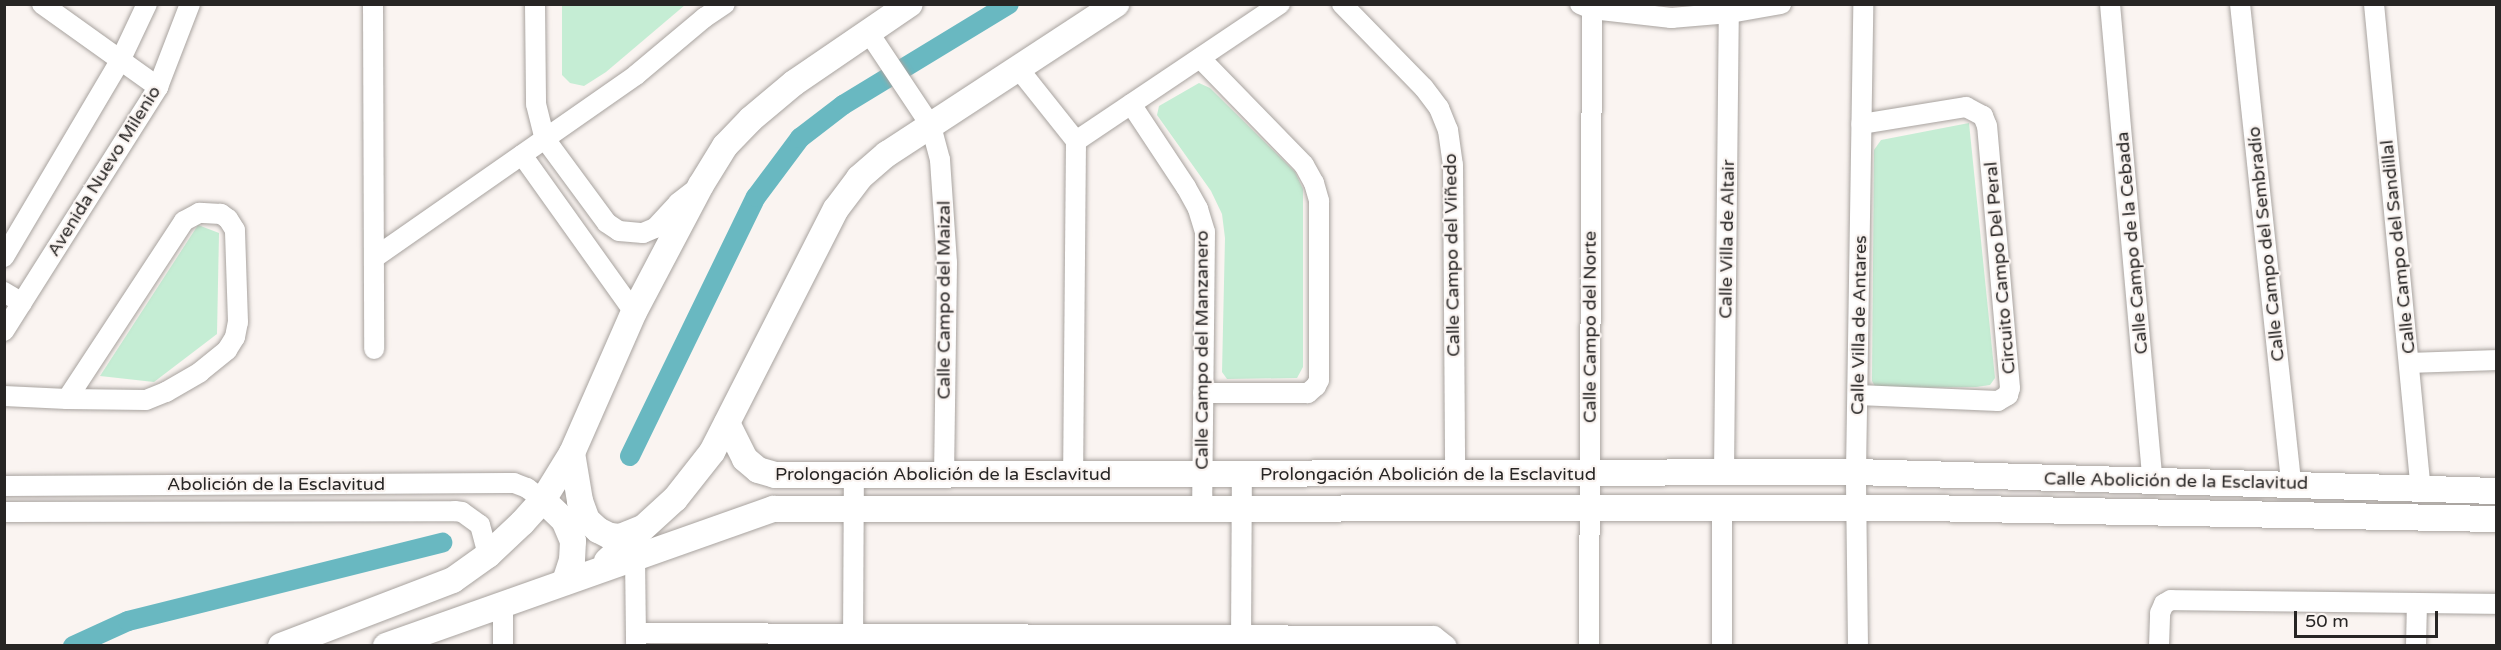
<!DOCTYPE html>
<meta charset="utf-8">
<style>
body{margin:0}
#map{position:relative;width:2501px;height:650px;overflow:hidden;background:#faf4f1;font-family:"Varela Round",sans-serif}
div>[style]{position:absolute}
.green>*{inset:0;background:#c5edd4}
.canal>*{height:20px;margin:-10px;padding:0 10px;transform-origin:10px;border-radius:10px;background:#69b8c1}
.roads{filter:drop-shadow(0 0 2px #a8a39f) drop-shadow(0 0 2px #a8a39f)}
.minor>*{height:20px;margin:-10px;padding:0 10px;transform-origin:10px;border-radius:10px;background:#fff}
.major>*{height:26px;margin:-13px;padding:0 13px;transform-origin:13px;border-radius:13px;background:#fff}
span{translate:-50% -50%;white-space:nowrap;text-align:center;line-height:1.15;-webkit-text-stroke:4.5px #faf4f1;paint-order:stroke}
.street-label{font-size:18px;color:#272524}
.frame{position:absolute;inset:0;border:6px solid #272524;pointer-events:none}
.scale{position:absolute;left:2294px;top:611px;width:144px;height:27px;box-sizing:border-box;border:3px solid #272524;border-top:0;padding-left:8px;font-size:18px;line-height:21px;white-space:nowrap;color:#272524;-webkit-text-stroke:4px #faf4f1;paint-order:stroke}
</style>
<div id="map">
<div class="green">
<div style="clip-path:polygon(562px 5px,562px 4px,685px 5px,606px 72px,584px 86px,570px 83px,562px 75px)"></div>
<div style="clip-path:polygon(1199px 83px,1210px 88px,1295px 172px,1303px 189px,1303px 367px,1297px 378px,1227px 379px,1222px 372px,1225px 238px,1222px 214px,1211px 191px,1157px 115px,1159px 106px)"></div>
<div style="clip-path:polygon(1969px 123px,1995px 378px,1990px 385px,1976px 387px,1876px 388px,1872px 381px,1874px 150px,1881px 140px)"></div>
<div style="clip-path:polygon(198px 225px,219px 233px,217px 334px,154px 382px,100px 376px)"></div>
</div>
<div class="canal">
<div style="left:630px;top:456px;width:288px;rotate:-64.1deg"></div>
<div style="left:756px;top:197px;width:74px;rotate:-53.3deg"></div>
<div style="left:800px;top:138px;width:54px;rotate:-37.5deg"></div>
<div style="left:843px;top:105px;width:194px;rotate:-31.3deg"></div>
<div style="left:73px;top:646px;width:60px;rotate:-24.4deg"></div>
<div style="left:128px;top:621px;width:324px;rotate:-14deg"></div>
</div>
<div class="roads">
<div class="minor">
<div style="left:42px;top:4px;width:143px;rotate:35.6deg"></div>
<div style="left:373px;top:4px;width:345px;rotate:89.8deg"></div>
<div style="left:535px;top:4px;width:100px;rotate:89.4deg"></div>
<div style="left:536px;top:104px;width:36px;rotate:76deg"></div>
<div style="left:545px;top:139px;width:104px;rotate:53.6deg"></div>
<div style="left:607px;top:223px;width:14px;rotate:34deg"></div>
<div style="left:619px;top:231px;width:24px;rotate:5deg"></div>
<div style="left:643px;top:233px;width:13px;rotate:-23deg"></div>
<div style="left:655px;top:228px;width:34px;rotate:-47deg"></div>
<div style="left:678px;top:203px;width:23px;rotate:-38deg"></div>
<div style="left:1342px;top:4px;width:117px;rotate:45.7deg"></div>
<div style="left:1424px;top:88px;width:25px;rotate:53deg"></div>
<div style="left:1439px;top:108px;width:24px;rotate:68deg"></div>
<div style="left:1448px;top:130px;width:35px;rotate:82deg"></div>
<div style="left:1453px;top:165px;width:309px;rotate:89.6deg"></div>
<div style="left:1580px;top:4px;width:13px;rotate:23deg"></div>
<div style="left:1592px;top:9px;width:80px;rotate:6.5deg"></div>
<div style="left:1671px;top:18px;width:59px;rotate:-4.8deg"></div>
<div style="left:1730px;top:13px;width:52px;rotate:-10deg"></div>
<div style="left:2110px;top:4px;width:480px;rotate:84.9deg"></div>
<div style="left:2240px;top:4px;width:482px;rotate:83.9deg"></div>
<div style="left:2374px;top:4px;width:488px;rotate:84.5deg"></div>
<div style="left:869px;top:33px;width:112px;rotate:56.3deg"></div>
<div style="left:931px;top:126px;width:35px;rotate:75deg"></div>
<div style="left:940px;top:160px;width:103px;rotate:86.1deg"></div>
<div style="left:947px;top:263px;width:212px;rotate:90.8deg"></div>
<div style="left:1200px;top:58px;width:149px;rotate:45.8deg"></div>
<div style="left:1304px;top:165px;width:21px;rotate:61deg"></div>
<div style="left:1314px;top:183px;width:19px;rotate:74deg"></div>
<div style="left:1319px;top:201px;width:179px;rotate:90deg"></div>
<div style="left:1319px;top:380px;width:7px;rotate:117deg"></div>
<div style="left:1316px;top:386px;width:11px;rotate:139deg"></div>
<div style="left:1308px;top:393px;width:105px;rotate:180deg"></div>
<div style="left:1018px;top:68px;width:93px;rotate:51.5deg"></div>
<div style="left:1076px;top:141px;width:334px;rotate:90.5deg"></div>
<div style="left:1131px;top:104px;width:100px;rotate:56.5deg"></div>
<div style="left:1186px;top:187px;width:25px;rotate:61deg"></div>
<div style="left:1198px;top:209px;width:24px;rotate:73deg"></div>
<div style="left:1205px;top:232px;width:276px;rotate:90.6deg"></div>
<div style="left:1076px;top:141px;width:246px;rotate:-33.9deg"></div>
<div style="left:522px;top:155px;width:193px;rotate:54.5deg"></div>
<div style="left:4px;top:257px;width:228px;rotate:-59.4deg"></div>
<div style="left:120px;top:61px;width:63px;rotate:-64.7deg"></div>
<div style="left:374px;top:258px;width:320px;rotate:-34.9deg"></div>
<div style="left:636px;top:75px;width:89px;rotate:-40deg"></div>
<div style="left:704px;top:18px;width:25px;rotate:-34deg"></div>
<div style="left:4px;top:292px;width:21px;rotate:31deg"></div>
<div style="left:4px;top:331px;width:289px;rotate:-57.7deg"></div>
<div style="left:158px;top:87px;width:89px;rotate:-68.9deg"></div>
<div style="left:2410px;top:363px;width:86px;rotate:-2deg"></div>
<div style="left:1858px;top:395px;width:140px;rotate:2.5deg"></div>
<div style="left:1998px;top:401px;width:12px;rotate:-31deg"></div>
<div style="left:2008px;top:395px;width:7px;rotate:-74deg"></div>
<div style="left:2010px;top:388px;width:263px;rotate:-95deg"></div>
<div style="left:1987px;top:126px;width:11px;rotate:-112deg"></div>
<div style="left:1983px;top:116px;width:19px;rotate:-152deg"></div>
<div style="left:1966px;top:107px;width:106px;rotate:170.8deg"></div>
<div style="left:4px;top:396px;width:63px;rotate:2.7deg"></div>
<div style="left:67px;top:399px;width:79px;rotate:0.7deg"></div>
<div style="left:146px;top:400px;width:22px;rotate:-22deg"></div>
<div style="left:166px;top:392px;width:39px;rotate:-30deg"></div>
<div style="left:200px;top:372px;width:35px;rotate:-39deg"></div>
<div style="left:227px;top:350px;width:15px;rotate:-58deg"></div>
<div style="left:235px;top:337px;width:15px;rotate:-79deg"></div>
<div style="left:238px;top:322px;width:92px;rotate:-91.9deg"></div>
<div style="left:235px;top:230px;width:13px;rotate:-122deg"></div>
<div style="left:228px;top:219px;width:9px;rotate:-144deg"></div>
<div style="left:221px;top:214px;width:22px;rotate:-177deg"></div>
<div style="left:199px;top:213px;width:17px;rotate:152deg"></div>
<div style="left:184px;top:221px;width:213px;rotate:123.3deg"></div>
<div style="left:1724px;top:473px;width:469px;rotate:-89.4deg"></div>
<div style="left:4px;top:486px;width:510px;rotate:-0.34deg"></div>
<div style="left:514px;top:483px;width:14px;rotate:21deg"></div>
<div style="left:527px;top:488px;width:20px;rotate:37deg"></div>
<div style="left:1722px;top:509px;width:137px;rotate:90deg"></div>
<div style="left:4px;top:512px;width:451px;rotate:-0.1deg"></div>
<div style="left:455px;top:511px;width:7px;rotate:8deg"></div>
<div style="left:462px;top:512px;width:22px;rotate:36deg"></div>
<div style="left:480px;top:525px;width:31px;rotate:75deg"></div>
<div style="left:635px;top:556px;width:88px;rotate:89.3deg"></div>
<div style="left:503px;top:604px;width:42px;rotate:90deg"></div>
<div style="left:636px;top:633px;width:798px;rotate:0.22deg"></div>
<div style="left:1434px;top:636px;width:16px;rotate:38deg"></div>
<div style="left:853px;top:646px;width:170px;rotate:-89.7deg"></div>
<div style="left:1241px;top:646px;width:171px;rotate:-89.7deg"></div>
<div style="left:1589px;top:646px;width:637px;rotate:-89.73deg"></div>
<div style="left:1858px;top:646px;width:174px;rotate:-90.7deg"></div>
<div style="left:1856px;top:472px;width:468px;rotate:-89.1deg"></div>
<div style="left:2159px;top:646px;width:33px;rotate:-88deg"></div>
<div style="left:2160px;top:613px;width:10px;rotate:-66deg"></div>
<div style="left:2164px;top:604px;width:8px;rotate:-30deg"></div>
<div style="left:2171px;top:600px;width:325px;rotate:0.7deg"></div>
<div style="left:2416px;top:646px;width:43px;rotate:-88.7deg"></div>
</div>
<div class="major">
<div style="left:727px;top:423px;width:40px;rotate:63.4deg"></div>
<div style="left:745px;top:459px;width:17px;rotate:40deg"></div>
<div style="left:758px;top:470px;width:18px;rotate:16deg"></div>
<div style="left:775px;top:475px;width:1081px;rotate:-0.16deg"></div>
<div style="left:1856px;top:472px;width:640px;rotate:1.7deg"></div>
<div style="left:572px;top:453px;width:49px;rotate:80.5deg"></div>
<div style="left:580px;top:501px;width:20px;rotate:70deg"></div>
<div style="left:587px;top:520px;width:15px;rotate:42deg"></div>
<div style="left:598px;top:530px;width:13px;rotate:27deg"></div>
<div style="left:610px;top:536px;width:10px;rotate:6deg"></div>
<div style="left:620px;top:537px;width:22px;rotate:-22deg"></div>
<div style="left:543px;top:500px;width:29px;rotate:44deg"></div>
<div style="left:564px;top:520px;width:23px;rotate:67deg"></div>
<div style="left:573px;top:541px;width:19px;rotate:93deg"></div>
<div style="left:572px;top:560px;width:22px;rotate:108deg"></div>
<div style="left:607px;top:561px;width:92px;rotate:-42.4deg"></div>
<div style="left:675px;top:499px;width:60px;rotate:-51.8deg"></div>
<div style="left:712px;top:452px;width:273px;rotate:-63deg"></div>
<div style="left:836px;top:209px;width:39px;rotate:-53deg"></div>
<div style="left:859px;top:178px;width:37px;rotate:-41deg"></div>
<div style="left:887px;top:154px;width:274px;rotate:-33.2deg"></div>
<div style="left:281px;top:646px;width:184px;rotate:-21deg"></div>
<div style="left:453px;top:580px;width:43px;rotate:-35.5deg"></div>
<div style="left:488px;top:555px;width:47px;rotate:-43.3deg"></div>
<div style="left:522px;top:523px;width:31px;rotate:-48deg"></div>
<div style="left:543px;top:500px;width:55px;rotate:-58.3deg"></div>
<div style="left:572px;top:453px;width:154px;rotate:-66.3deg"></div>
<div style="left:634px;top:312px;width:144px;rotate:-62.2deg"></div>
<div style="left:701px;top:185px;width:46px;rotate:-58.4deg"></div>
<div style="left:725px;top:146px;width:37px;rotate:-46deg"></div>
<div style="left:751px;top:119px;width:56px;rotate:-39.9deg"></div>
<div style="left:794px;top:83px;width:140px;rotate:-34.3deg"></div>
<div style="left:386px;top:646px;width:411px;rotate:-19.5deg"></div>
<div style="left:773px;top:509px;width:1150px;rotate:-0.05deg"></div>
<div style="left:1923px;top:508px;width:573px;rotate:1.1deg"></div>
</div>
</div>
<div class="street-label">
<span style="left:104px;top:171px;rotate:-58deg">Avenida Nuevo Milenio</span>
<span style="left:1727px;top:239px;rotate:-89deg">Calle Villa de Altair</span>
<span style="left:2132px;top:243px;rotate:-95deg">Calle Campo de la Cebada</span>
<span style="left:2266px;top:244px;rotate:-96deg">Calle Campo del Sembradío</span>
<span style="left:2398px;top:247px;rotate:-96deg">Calle Campo del Sandillal</span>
<span style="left:1452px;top:255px;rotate:-91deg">Calle Campo del Viñedo</span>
<span style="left:2000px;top:268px;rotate:-95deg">Circuito Campo Del Peral</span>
<span style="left:944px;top:300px;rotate:-90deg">Calle Campo del Maizal</span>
<span style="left:1859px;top:325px;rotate:-89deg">Calle Villa de Antares</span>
<span style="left:1590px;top:327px;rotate:-90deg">Calle Campo del Norte</span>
<span style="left:1202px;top:350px;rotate:-90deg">Calle Campo del Manzanero</span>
<span style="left:943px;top:474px">Prolongación Abolición de la Esclavitud</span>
<span style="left:1428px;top:474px">Prolongación Abolición de la Esclavitud</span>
<span style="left:2176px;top:481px;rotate:1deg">Calle Abolición de la Esclavitud</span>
<span style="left:276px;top:484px">Abolición de la Esclavitud</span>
</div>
<div class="frame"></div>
<div class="scale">50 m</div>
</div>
